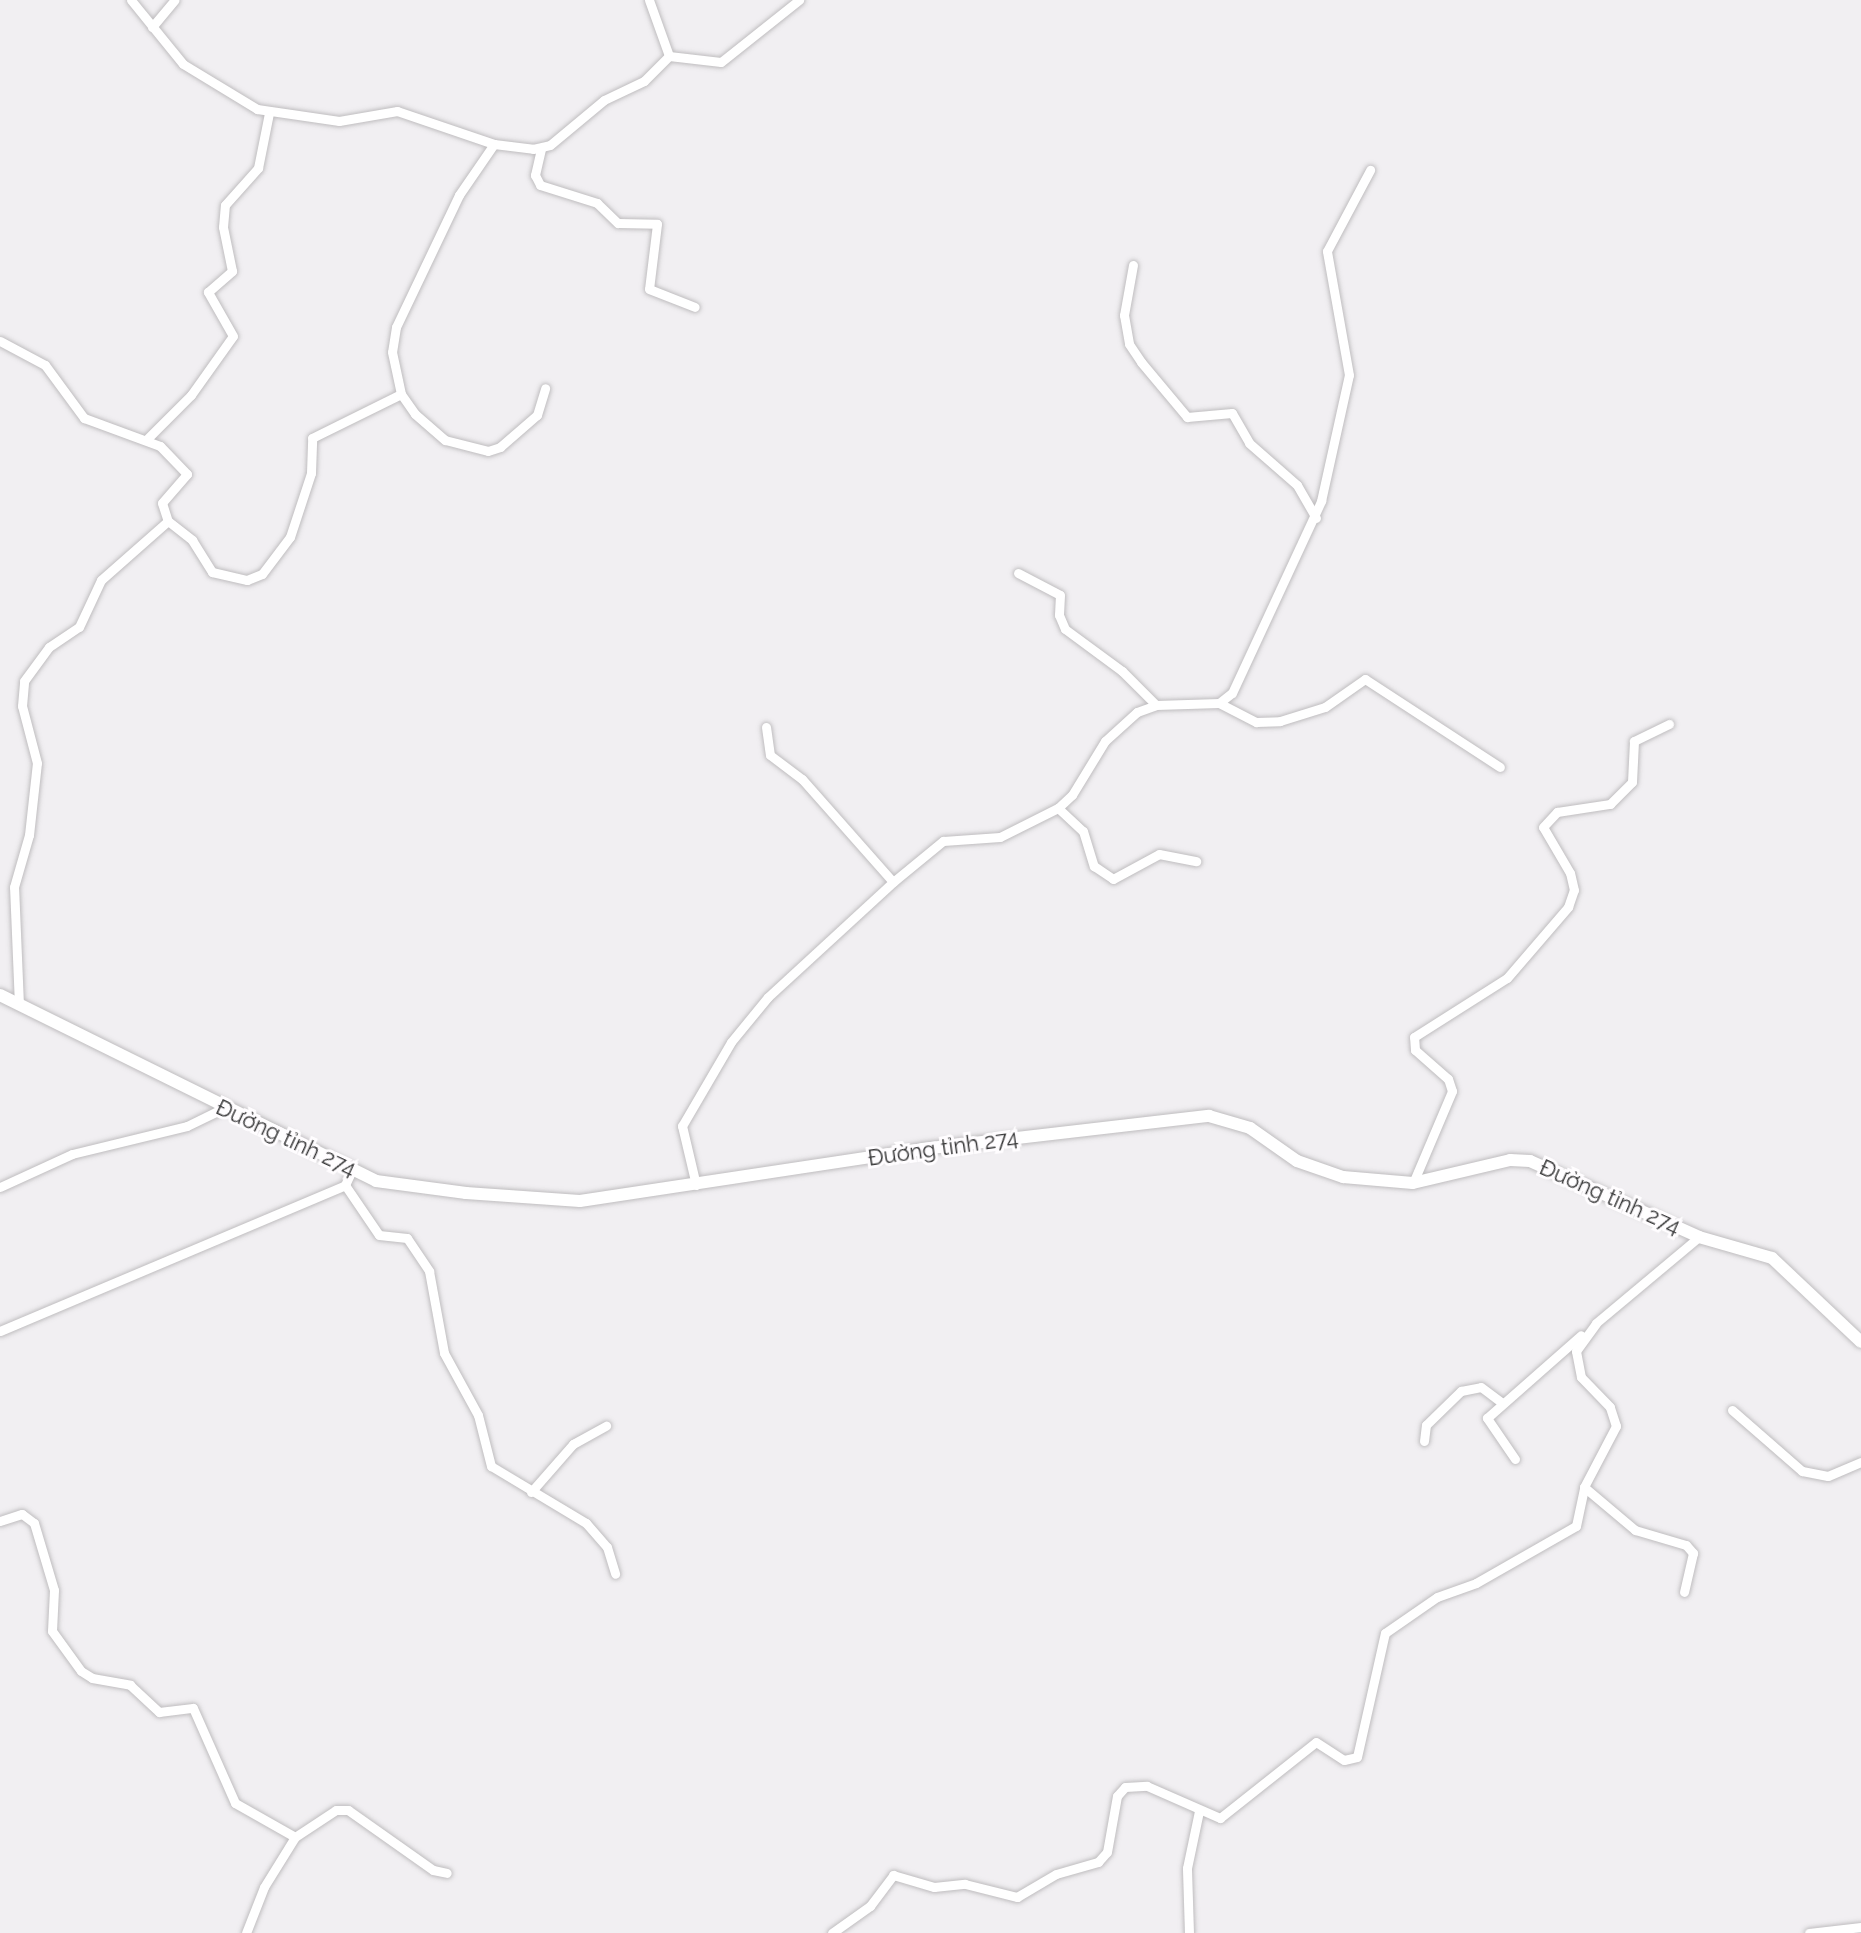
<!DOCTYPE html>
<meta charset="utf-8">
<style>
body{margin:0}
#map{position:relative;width:1861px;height:1933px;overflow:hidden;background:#f1eff2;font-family:Raleway,sans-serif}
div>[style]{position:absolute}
.roads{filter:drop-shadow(0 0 2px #bfbdbf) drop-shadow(0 0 2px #bfbdbf)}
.minor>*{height:9px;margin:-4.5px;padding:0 4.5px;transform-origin:4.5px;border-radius:4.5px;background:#fff}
.secondary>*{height:12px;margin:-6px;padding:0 6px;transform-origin:6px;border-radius:6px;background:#fff}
span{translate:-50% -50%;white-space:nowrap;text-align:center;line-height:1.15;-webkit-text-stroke:6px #fffdff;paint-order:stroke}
.street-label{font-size:22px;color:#363637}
</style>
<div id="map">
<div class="roads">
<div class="minor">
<div style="left:131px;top:0;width:82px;rotate:50.9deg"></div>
<div style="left:183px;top:64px;width:87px;rotate:31.3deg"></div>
<div style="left:257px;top:109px;width:83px;rotate:8.3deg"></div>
<div style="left:339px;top:121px;width:59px;rotate:-9.8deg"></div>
<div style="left:397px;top:111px;width:102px;rotate:18.8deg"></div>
<div style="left:494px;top:144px;width:39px;rotate:7deg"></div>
<div style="left:533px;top:149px;width:17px;rotate:-13deg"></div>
<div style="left:550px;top:145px;width:70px;rotate:-39.8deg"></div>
<div style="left:604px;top:100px;width:44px;rotate:-25.4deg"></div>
<div style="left:644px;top:81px;width:35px;rotate:-45deg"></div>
<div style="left:669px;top:56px;width:52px;rotate:6.6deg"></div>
<div style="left:721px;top:62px;width:100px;rotate:-38.5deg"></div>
<div style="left:649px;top:0;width:59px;rotate:70.3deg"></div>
<div style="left:152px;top:27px;width:35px;rotate:-50deg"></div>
<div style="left:494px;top:144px;width:62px;rotate:124.5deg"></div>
<div style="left:459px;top:195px;width:146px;rotate:115.5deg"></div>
<div style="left:396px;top:327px;width:25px;rotate:99deg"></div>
<div style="left:392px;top:352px;width:43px;rotate:77.9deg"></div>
<div style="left:401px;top:394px;width:24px;rotate:55deg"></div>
<div style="left:415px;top:414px;width:40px;rotate:41deg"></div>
<div style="left:445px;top:440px;width:44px;rotate:14.3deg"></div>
<div style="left:488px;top:451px;width:13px;rotate:-18deg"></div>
<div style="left:500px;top:447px;width:49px;rotate:-40.9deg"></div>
<div style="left:537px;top:415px;width:28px;rotate:-73deg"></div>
<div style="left:541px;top:149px;width:27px;rotate:103deg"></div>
<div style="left:535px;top:175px;width:11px;rotate:63deg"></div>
<div style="left:540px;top:185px;width:60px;rotate:17.5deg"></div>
<div style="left:597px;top:203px;width:29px;rotate:44deg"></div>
<div style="left:618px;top:223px;width:39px;rotate:1deg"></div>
<div style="left:657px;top:224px;width:65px;rotate:97deg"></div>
<div style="left:649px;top:289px;width:49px;rotate:21.4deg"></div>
<div style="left:1133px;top:265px;width:51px;rotate:100.2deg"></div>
<div style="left:1124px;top:315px;width:29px;rotate:80deg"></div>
<div style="left:1129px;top:344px;width:22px;rotate:56deg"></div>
<div style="left:1141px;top:362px;width:72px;rotate:50.1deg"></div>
<div style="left:1187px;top:417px;width:45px;rotate:-5.1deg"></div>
<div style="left:1232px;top:413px;width:34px;rotate:60deg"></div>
<div style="left:1249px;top:443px;width:64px;rotate:41.2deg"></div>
<div style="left:1297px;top:485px;width:38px;rotate:60deg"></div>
<div style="left:0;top:341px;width:51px;rotate:28.1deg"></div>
<div style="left:45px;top:365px;width:66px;rotate:53.7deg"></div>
<div style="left:84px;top:418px;width:81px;rotate:20.2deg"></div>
<div style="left:160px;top:446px;width:39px;rotate:46deg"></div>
<div style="left:187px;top:474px;width:38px;rotate:131deg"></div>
<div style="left:162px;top:503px;width:19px;rotate:72deg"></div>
<div style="left:168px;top:521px;width:31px;rotate:38deg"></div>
<div style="left:192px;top:540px;width:38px;rotate:58deg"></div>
<div style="left:212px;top:572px;width:36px;rotate:13deg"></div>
<div style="left:247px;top:580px;width:16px;rotate:-22deg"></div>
<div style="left:262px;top:574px;width:46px;rotate:-52.9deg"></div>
<div style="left:290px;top:537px;width:67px;rotate:-71.8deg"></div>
<div style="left:311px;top:473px;width:35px;rotate:-88deg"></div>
<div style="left:312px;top:438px;width:99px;rotate:-26.3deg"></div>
<div style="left:148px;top:438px;width:61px;rotate:-45deg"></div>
<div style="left:191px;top:395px;width:72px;rotate:-54.6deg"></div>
<div style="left:233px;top:336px;width:51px;rotate:-119.6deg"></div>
<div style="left:208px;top:292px;width:32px;rotate:-41deg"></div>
<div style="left:232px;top:271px;width:45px;rotate:-101.6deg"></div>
<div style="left:223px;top:227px;width:22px;rotate:-85deg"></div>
<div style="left:225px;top:205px;width:50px;rotate:-48.3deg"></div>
<div style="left:258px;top:168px;width:56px;rotate:-78.7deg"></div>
<div style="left:1018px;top:573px;width:47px;rotate:27.6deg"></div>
<div style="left:1060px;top:595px;width:20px;rotate:93deg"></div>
<div style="left:1059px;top:615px;width:15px;rotate:67deg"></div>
<div style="left:1065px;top:629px;width:71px;rotate:36.4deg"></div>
<div style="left:1122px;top:671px;width:48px;rotate:45deg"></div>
<div style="left:1219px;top:703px;width:42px;rotate:27.2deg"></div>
<div style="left:1256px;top:722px;width:24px;rotate:-2deg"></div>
<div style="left:1280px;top:721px;width:47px;rotate:-17.3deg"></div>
<div style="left:1325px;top:707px;width:49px;rotate:-35deg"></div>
<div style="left:1365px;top:679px;width:161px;rotate:33.1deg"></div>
<div style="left:766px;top:727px;width:28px;rotate:82deg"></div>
<div style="left:770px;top:755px;width:40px;rotate:37deg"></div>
<div style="left:802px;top:779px;width:137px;rotate:48.5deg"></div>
<div style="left:1058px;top:808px;width:34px;rotate:43deg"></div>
<div style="left:1083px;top:831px;width:37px;rotate:73deg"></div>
<div style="left:1094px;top:866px;width:23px;rotate:34deg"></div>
<div style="left:1113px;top:879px;width:52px;rotate:-28.5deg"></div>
<div style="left:1159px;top:854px;width:38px;rotate:11deg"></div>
<div style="left:19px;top:1005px;width:118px;rotate:-92.4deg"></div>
<div style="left:14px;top:887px;width:54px;rotate:-73.9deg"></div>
<div style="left:29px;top:835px;width:72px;rotate:-83.7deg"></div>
<div style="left:37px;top:763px;width:59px;rotate:-104.7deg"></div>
<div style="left:22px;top:706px;width:25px;rotate:-85deg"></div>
<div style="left:24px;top:681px;width:42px;rotate:-53.7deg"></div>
<div style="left:49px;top:647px;width:36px;rotate:-34deg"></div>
<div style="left:79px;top:627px;width:52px;rotate:-64.9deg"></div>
<div style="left:101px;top:580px;width:89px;rotate:-41.4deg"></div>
<div style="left:1413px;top:1183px;width:100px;rotate:-67deg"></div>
<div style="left:1452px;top:1091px;width:13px;rotate:-108deg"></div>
<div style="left:1448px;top:1079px;width:44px;rotate:-138.7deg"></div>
<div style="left:1415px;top:1050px;width:13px;rotate:-94deg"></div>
<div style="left:1414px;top:1037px;width:110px;rotate:-32.4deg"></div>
<div style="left:1507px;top:978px;width:94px;rotate:-49.3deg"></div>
<div style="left:1568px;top:907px;width:18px;rotate:-71deg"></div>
<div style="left:1574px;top:890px;width:17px;rotate:-103deg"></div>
<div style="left:1570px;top:873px;width:53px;rotate:-120.4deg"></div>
<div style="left:1543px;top:827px;width:21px;rotate:-47deg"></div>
<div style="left:1557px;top:812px;width:54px;rotate:-8.6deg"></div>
<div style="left:1610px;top:804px;width:31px;rotate:-45deg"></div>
<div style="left:1632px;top:782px;width:41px;rotate:-87.2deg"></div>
<div style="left:1634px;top:741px;width:39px;rotate:-26deg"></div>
<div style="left:345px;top:1185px;width:60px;rotate:55.8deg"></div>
<div style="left:379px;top:1235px;width:28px;rotate:6deg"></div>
<div style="left:407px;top:1238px;width:40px;rotate:56deg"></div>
<div style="left:429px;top:1271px;width:83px;rotate:79.6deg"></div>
<div style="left:444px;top:1353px;width:71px;rotate:61.3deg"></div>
<div style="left:478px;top:1415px;width:53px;rotate:75.7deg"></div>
<div style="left:491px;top:1466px;width:111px;rotate:31deg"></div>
<div style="left:586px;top:1523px;width:32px;rotate:49deg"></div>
<div style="left:607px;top:1547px;width:28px;rotate:73deg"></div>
<div style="left:696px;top:1185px;width:61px;rotate:-103.3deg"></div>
<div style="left:682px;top:1126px;width:97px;rotate:-59.7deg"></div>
<div style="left:731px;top:1042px;width:58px;rotate:-50.6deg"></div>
<div style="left:768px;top:997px;width:170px;rotate:-42.6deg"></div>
<div style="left:893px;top:882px;width:65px;rotate:-39.4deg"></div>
<div style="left:943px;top:841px;width:57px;rotate:-4deg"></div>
<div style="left:1000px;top:837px;width:65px;rotate:-26.6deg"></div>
<div style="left:1058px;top:808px;width:19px;rotate:-43deg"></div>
<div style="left:1072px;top:795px;width:63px;rotate:-58.6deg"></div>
<div style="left:1105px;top:741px;width:43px;rotate:-42.2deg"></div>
<div style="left:1137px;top:712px;width:20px;rotate:-20deg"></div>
<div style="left:1156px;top:705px;width:63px;rotate:-1.8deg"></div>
<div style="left:1219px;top:703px;width:16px;rotate:-38deg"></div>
<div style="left:1232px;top:693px;width:212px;rotate:-65.1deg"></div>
<div style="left:1321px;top:501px;width:129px;rotate:-77.5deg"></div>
<div style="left:1349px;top:375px;width:126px;rotate:-100.1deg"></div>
<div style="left:1327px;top:251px;width:92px;rotate:-62deg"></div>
<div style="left:0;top:1187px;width:79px;rotate:-24.6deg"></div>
<div style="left:72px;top:1154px;width:118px;rotate:-13.7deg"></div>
<div style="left:187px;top:1126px;width:39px;rotate:-26deg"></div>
<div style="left:0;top:1331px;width:375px;rotate:-22.9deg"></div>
<div style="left:345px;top:1185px;width:17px;rotate:-65deg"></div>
<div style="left:1732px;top:1410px;width:93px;rotate:41.1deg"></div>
<div style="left:1802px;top:1471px;width:26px;rotate:11deg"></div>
<div style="left:1828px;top:1476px;width:36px;rotate:-23deg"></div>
<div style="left:1424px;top:1441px;width:16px;rotate:-83deg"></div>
<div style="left:1426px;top:1425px;width:49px;rotate:-44.2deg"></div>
<div style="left:1461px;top:1391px;width:20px;rotate:-11deg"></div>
<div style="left:1481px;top:1387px;width:26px;rotate:37deg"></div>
<div style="left:1515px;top:1459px;width:50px;rotate:-124.3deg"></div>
<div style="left:1487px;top:1418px;width:125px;rotate:-41.4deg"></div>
<div style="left:1584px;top:1487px;width:67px;rotate:40.1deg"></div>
<div style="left:1635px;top:1530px;width:53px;rotate:16.4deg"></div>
<div style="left:1686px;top:1545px;width:11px;rotate:49deg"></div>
<div style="left:1693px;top:1553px;width:40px;rotate:103deg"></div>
<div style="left:531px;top:1492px;width:64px;rotate:-48.8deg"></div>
<div style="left:573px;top:1444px;width:38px;rotate:-29deg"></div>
<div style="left:0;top:1521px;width:23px;rotate:-18deg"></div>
<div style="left:22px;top:1514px;width:15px;rotate:37deg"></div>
<div style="left:34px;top:1523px;width:70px;rotate:73.4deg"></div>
<div style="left:54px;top:1590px;width:41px;rotate:92.8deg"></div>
<div style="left:52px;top:1631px;width:49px;rotate:54.1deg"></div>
<div style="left:81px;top:1671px;width:13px;rotate:32deg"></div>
<div style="left:92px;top:1678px;width:39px;rotate:10deg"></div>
<div style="left:130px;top:1685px;width:40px;rotate:43deg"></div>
<div style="left:159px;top:1712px;width:34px;rotate:-7deg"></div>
<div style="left:193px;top:1708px;width:104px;rotate:66.1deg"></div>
<div style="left:235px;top:1803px;width:69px;rotate:29.5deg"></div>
<div style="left:246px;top:1933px;width:49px;rotate:-68.6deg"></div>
<div style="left:264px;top:1887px;width:59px;rotate:-58.2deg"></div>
<div style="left:295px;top:1837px;width:49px;rotate:-33.4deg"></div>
<div style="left:336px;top:1810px;width:12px"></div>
<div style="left:348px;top:1810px;width:104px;rotate:35.2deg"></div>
<div style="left:433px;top:1870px;width:14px;rotate:12deg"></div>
<div style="left:832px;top:1933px;width:47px;rotate:-35.4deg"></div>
<div style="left:870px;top:1906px;width:39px;rotate:-53deg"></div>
<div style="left:893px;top:1875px;width:43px;rotate:16.3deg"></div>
<div style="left:934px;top:1887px;width:31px;rotate:-6deg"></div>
<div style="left:965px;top:1884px;width:54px;rotate:14deg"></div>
<div style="left:1017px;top:1897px;width:45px;rotate:-30.5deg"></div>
<div style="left:1056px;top:1874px;width:44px;rotate:-15.9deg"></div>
<div style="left:1098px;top:1862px;width:13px;rotate:-48deg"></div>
<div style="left:1107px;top:1852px;width:57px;rotate:-79.9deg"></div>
<div style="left:1117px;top:1796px;width:12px;rotate:-48deg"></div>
<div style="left:1125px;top:1787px;width:22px;rotate:-3deg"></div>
<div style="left:1147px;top:1786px;width:80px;rotate:23.7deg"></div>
<div style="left:1220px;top:1818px;width:122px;rotate:-38.4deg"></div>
<div style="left:1316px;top:1742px;width:33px;rotate:33deg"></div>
<div style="left:1344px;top:1760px;width:13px;rotate:-13deg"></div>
<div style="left:1357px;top:1757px;width:127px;rotate:-77.3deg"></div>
<div style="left:1385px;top:1633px;width:63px;rotate:-34.7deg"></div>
<div style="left:1437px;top:1597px;width:41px;rotate:-19.7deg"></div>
<div style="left:1476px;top:1583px;width:115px;rotate:-29.7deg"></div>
<div style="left:1576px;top:1526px;width:40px;rotate:-78deg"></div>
<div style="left:1584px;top:1487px;width:69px;rotate:-62.3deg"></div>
<div style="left:1616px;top:1426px;width:20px;rotate:-108deg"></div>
<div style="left:1610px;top:1407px;width:42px;rotate:-134deg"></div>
<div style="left:1581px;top:1377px;width:26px;rotate:-101deg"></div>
<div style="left:1576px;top:1351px;width:34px;rotate:-54deg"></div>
<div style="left:1596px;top:1323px;width:134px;rotate:-39.9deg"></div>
<div style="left:1189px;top:1933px;width:65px;rotate:-91.8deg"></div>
<div style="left:1187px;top:1868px;width:58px;rotate:-78.1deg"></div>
<div style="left:1809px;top:1933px;width:52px;rotate:-6.6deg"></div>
</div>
<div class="secondary">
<div style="left:0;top:995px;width:419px;rotate:26.3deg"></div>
<div style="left:376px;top:1181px;width:91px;rotate:7.6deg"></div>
<div style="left:466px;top:1193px;width:114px;rotate:4deg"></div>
<div style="left:580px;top:1201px;width:346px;rotate:-8.6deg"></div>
<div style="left:922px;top:1149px;width:289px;rotate:-6.6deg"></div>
<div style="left:1209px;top:1116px;width:43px;rotate:16.3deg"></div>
<div style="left:1250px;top:1128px;width:57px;rotate:35.1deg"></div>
<div style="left:1297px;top:1161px;width:49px;rotate:19.2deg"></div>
<div style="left:1343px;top:1177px;width:70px;rotate:4.9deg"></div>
<div style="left:1413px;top:1183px;width:100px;rotate:-13.3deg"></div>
<div style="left:1510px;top:1160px;width:20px;rotate:3deg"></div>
<div style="left:1530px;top:1161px;width:185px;rotate:24.2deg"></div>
<div style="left:1699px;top:1237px;width:76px;rotate:16deg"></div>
<div style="left:1772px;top:1258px;width:122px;rotate:43.3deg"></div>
</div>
</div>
<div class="street-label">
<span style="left:286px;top:1138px;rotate:25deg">Đường tỉnh 274</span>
<span style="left:943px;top:1148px;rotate:-8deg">Đường tỉnh 274</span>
<span style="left:1610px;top:1197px;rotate:24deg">Đường tỉnh 274</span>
</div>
</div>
